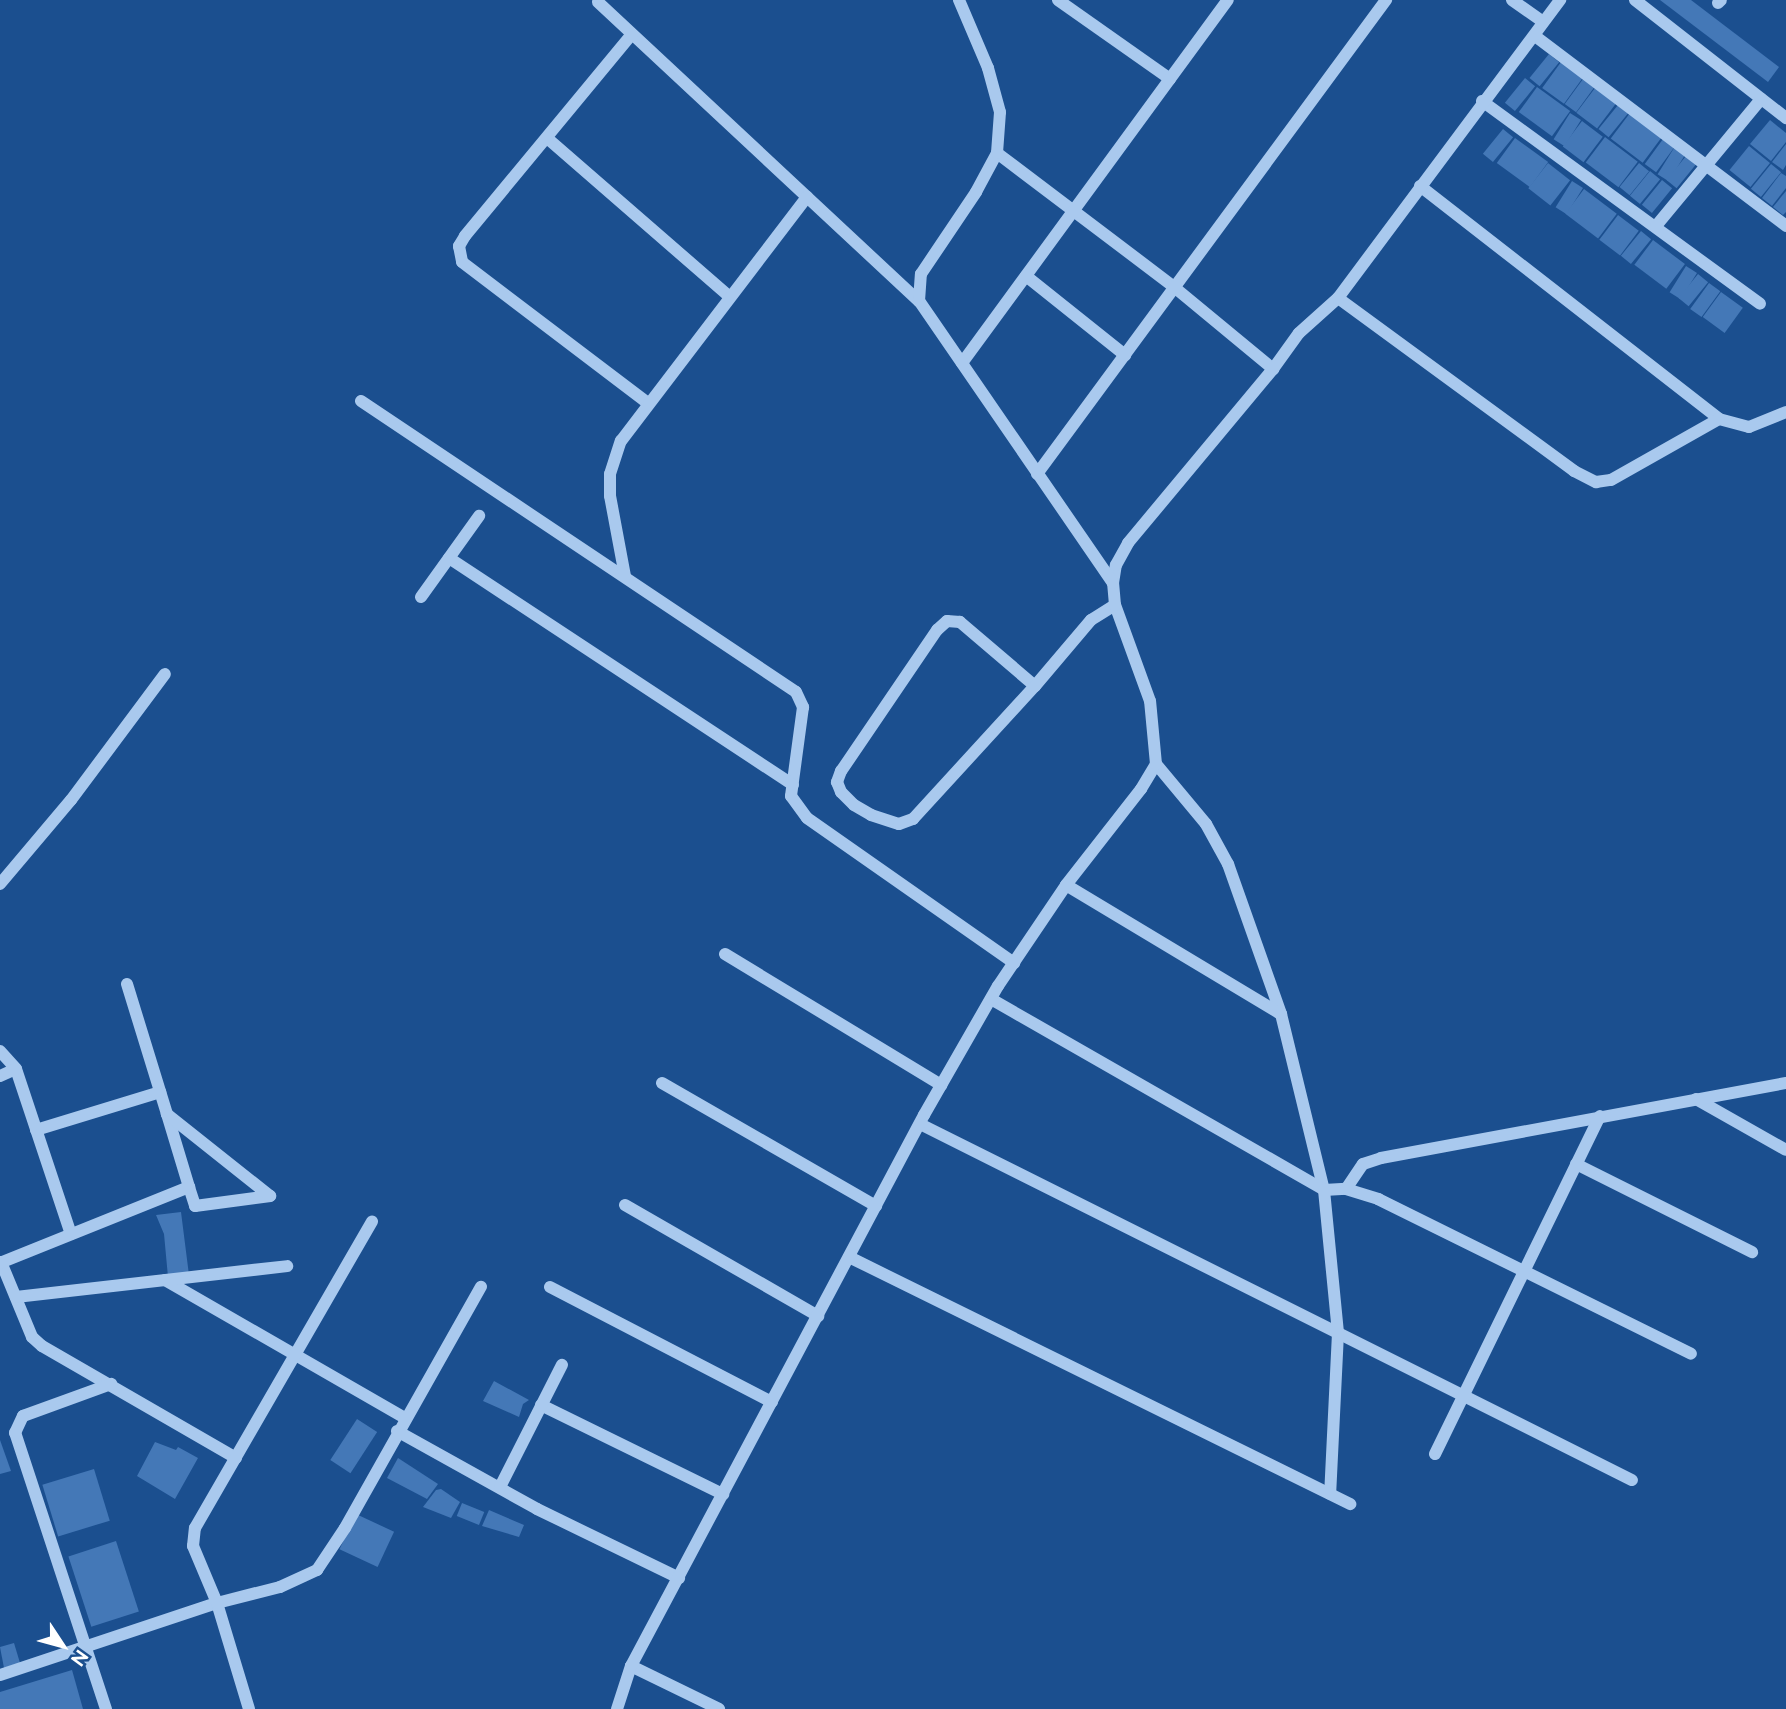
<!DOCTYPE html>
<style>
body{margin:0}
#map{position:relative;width:1786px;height:1709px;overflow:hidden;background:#1b4f8f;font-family:Raleway,sans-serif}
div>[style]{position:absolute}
.building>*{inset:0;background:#4478b7;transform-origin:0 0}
.minor>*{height:12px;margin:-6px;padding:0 6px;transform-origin:6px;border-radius:6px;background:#a9c9ee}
span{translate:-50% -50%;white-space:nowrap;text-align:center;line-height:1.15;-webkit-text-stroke:7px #1b4f8f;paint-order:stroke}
.north{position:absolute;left:28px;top:1611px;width:70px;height:70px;-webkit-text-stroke:5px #1b4f8f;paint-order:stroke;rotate:126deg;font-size:19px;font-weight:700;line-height:28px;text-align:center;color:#fff}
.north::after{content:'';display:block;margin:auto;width:24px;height:32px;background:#fff;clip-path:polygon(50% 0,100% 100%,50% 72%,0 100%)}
</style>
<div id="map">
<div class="building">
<div style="clip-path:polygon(1660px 0,1691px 0,1779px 67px,1768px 82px)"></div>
<div style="left:1549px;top:54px;width:13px;height:31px;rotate:39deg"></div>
<div style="left:1561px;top:62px;width:27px;height:32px;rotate:36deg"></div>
<div style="left:1525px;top:78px;width:13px;height:32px;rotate:39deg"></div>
<div style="left:1583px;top:79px;width:14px;height:31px;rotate:36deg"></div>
<div style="left:1537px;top:87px;width:41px;height:31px;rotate:36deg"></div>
<div style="left:1595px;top:88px;width:26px;height:31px;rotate:37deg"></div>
<div style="left:1618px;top:105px;width:13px;height:31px;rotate:39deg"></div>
<div style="left:1570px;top:113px;width:13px;height:31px;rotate:32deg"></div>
<div style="left:1630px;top:113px;width:40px;height:32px;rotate:37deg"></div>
<div style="clip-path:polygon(1770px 120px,1786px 133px,1786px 142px,1771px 161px,1750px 144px)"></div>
<div style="left:1582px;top:121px;width:26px;height:32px;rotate:37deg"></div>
<div style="left:1503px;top:129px;width:13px;height:32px;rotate:39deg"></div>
<div style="left:1605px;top:137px;width:41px;height:32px;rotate:37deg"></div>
<div style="left:1515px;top:138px;width:41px;height:31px;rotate:36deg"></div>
<div style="left:1663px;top:139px;width:14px;height:31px;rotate:36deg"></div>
<div style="clip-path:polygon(1786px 144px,1786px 165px,1783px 170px,1772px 162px)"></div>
<div style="left:1749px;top:146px;width:27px;height:31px;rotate:39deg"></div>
<div style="left:1674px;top:148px;width:13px;height:31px;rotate:32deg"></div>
<div style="left:1686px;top:156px;width:13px;height:31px;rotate:39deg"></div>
<div style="left:1548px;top:163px;width:28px;height:32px;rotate:38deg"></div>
<div style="left:1639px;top:163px;width:13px;height:31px;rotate:39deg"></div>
<div style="left:1771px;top:164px;width:13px;height:32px;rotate:39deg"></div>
<div style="left:1650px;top:171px;width:13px;height:32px;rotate:39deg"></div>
<div style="clip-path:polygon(1781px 173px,1786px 176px,1786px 188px,1772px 206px,1762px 198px)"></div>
<div style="left:1662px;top:180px;width:13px;height:32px;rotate:39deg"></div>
<div style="left:1572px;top:181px;width:13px;height:31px;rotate:32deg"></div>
<div style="left:1584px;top:189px;width:41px;height:31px;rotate:37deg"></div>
<div style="clip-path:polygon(1786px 191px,1786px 212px,1783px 215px,1773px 207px)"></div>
<div style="left:1618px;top:215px;width:26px;height:31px;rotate:37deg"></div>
<div style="left:1641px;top:231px;width:13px;height:32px;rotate:39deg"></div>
<div style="left:1653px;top:240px;width:40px;height:31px;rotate:37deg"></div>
<div style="left:1686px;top:266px;width:13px;height:31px;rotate:32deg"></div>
<div style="left:1698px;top:274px;width:13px;height:31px;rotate:39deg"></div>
<div style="left:1709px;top:283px;width:14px;height:32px;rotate:36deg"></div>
<div style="left:1721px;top:292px;width:27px;height:31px;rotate:36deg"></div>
<div style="clip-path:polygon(181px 1212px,189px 1275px,168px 1277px,164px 1234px,156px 1215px)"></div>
<div style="clip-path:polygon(494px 1381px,529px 1400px,523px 1404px,519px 1417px,483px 1401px)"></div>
<div style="left:357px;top:1419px;width:24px;height:49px;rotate:33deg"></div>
<div style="clip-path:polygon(0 1440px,11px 1471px,0 1474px)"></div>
<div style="clip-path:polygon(155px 1442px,176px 1450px,178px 1447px,198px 1458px,175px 1499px,137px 1476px)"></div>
<div style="clip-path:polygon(398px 1458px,438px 1484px,427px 1499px,387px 1478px)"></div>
<div style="left:94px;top:1469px;width:54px;height:54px;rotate:73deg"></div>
<div style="clip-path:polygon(441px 1489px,460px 1502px,451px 1518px,423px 1507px,436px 1490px)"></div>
<div style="left:462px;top:1503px;width:24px;height:14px;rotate:22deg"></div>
<div style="clip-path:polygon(489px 1510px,524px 1525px,519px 1537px,482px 1526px)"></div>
<div style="left:356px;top:1514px;width:42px;height:39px;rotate:25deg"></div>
<div style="left:116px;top:1541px;width:74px;height:50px;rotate:72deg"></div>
<div style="clip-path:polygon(14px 1643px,20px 1663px,4px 1668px,0 1647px)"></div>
<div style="clip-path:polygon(72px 1670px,83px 1709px,0 1709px,0 1692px)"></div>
</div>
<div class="minor">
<div style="left:1058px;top:0;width:137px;rotate:35.2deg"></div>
<div style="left:1512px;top:0;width:38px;rotate:35deg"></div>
<div style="left:1635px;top:0;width:192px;rotate:38deg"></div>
<div style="left:598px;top:2px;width:439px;rotate:43deg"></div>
<div style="left:1718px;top:3px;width:4px;rotate:-45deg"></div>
<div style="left:632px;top:34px;width:262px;rotate:129.6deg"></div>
<div style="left:465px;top:236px;width:12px;rotate:121deg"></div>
<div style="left:459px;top:246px;width:16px;rotate:79deg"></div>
<div style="left:462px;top:262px;width:233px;rotate:37.2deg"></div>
<div style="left:1535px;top:36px;width:315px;rotate:37.1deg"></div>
<div style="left:1482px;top:101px;width:344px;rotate:36.1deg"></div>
<div style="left:547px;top:138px;width:242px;rotate:41deg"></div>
<div style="left:997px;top:153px;width:222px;rotate:37.1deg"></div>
<div style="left:1174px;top:287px;width:129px;rotate:39.6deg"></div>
<div style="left:1420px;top:186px;width:379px;rotate:37.9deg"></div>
<div style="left:1719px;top:419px;width:31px;rotate:15deg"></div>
<div style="left:1749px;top:427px;width:40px;rotate:-22deg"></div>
<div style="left:1656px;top:226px;width:165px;rotate:-50.4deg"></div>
<div style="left:1026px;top:276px;width:127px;rotate:38.6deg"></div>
<div style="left:1338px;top:298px;width:293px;rotate:36.2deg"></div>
<div style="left:1574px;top:471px;width:25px;rotate:27deg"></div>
<div style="left:1596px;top:482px;width:15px;rotate:-8deg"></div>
<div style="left:1611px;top:480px;width:124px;rotate:-29.5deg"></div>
<div style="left:962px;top:363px;width:450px;rotate:-53.8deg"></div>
<div style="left:361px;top:401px;width:523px;rotate:33.78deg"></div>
<div style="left:796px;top:692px;width:17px;rotate:65deg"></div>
<div style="left:803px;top:707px;width:90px;rotate:97.7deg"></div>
<div style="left:791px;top:796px;width:27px;rotate:54deg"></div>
<div style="left:807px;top:818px;width:253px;rotate:35deg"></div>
<div style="left:1037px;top:474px;width:589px;rotate:-53.64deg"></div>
<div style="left:449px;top:558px;width:412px;rotate:33.4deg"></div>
<div style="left:625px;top:576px;width:81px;rotate:-100.6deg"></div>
<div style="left:610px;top:496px;width:22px;rotate:-90deg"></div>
<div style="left:610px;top:474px;width:35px;rotate:-72deg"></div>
<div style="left:621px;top:441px;width:307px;rotate:-52.7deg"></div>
<div style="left:1113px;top:583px;width:18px;rotate:-81deg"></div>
<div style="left:1116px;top:565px;width:25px;rotate:-61deg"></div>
<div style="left:1128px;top:543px;width:226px;rotate:-50.2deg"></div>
<div style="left:1273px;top:369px;width:44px;rotate:-54.2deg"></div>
<div style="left:1299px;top:333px;width:52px;rotate:-41.9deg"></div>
<div style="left:1338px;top:298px;width:372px;rotate:-53.3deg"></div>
<div style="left:421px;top:597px;width:100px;rotate:-54.4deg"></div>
<div style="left:1035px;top:686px;width:99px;rotate:-139.5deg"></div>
<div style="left:960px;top:622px;width:13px;rotate:-176deg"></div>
<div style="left:947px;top:621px;width:13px;rotate:138deg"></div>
<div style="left:937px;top:630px;width:171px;rotate:124.2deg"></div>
<div style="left:841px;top:771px;width:12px;rotate:110deg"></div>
<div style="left:837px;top:782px;width:11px;rotate:68deg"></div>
<div style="left:841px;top:792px;width:18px;rotate:45deg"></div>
<div style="left:854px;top:805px;width:20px;rotate:30deg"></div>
<div style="left:871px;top:815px;width:29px;rotate:18deg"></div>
<div style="left:899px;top:824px;width:15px;rotate:-20deg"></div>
<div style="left:913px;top:819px;width:180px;rotate:-47.5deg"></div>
<div style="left:1035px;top:686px;width:87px;rotate:-49.7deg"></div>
<div style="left:1091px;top:620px;width:28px;rotate:-32deg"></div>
<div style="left:1156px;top:764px;width:78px;rotate:50.2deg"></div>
<div style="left:1206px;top:824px;width:46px;rotate:61.2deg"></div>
<div style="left:1228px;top:864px;width:159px;rotate:70.5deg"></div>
<div style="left:1281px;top:1014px;width:181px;rotate:76.3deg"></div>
<div style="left:1324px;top:1190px;width:144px;rotate:84.4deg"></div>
<div style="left:1338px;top:1333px;width:161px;rotate:92.8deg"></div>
<div style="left:0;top:884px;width:110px;rotate:-49.8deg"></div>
<div style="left:71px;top:800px;width:157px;rotate:-53.3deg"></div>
<div style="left:1066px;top:885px;width:251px;rotate:31deg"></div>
<div style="left:725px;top:954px;width:253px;rotate:31.2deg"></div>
<div style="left:127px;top:984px;width:136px;rotate:72.9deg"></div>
<div style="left:167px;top:1114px;width:76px;rotate:73.2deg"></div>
<div style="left:189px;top:1187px;width:20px;rotate:72deg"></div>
<div style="left:195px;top:1206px;width:76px;rotate:-7.6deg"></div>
<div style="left:270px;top:1196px;width:132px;rotate:-141.5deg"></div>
<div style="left:991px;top:999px;width:384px;rotate:29.8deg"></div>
<div style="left:1324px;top:1190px;width:22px;rotate:-3deg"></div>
<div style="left:1346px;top:1189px;width:34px;rotate:17deg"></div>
<div style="left:1378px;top:1199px;width:349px;rotate:26.3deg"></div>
<div style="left:0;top:1051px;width:24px;rotate:48deg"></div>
<div style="left:16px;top:1069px;width:174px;rotate:71.6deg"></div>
<div style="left:0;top:1076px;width:17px;rotate:-24deg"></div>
<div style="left:662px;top:1083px;width:247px;rotate:29.9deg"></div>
<div style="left:1696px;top:1099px;width:103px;rotate:29.5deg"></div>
<div style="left:920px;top:1124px;width:796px;rotate:26.57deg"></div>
<div style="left:36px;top:1130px;width:130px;rotate:-17deg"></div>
<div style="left:1576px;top:1164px;width:197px;rotate:26.6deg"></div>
<div style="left:1346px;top:1189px;width:30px;rotate:-56deg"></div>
<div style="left:1363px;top:1164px;width:19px;rotate:-18deg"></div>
<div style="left:1381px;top:1158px;width:412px;rotate:-10.5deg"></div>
<div style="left:625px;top:1205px;width:223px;rotate:29.9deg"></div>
<div style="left:849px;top:1257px;width:559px;rotate:26.24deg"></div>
<div style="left:1px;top:1262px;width:81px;rotate:67.5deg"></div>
<div style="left:32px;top:1337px;width:13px;rotate:42deg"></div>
<div style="left:42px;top:1346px;width:224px;rotate:30deg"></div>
<div style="left:0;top:1263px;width:204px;rotate:-21.9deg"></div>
<div style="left:165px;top:1280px;width:277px;rotate:29.9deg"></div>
<div style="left:550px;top:1287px;width:250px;rotate:27.4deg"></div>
<div style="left:16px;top:1297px;width:273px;rotate:-6.5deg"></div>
<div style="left:541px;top:1405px;width:203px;rotate:26.1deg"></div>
<div style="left:397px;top:1431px;width:160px;rotate:29.1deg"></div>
<div style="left:537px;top:1509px;width:158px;rotate:25.9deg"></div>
<div style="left:1435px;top:1454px;width:376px;rotate:-64deg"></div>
<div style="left:500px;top:1487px;width:137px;rotate:-63.1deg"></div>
<div style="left:631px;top:1666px;width:98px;rotate:26deg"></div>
<div style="left:0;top:1675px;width:229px;rotate:-18.4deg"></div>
<div style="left:217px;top:1603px;width:65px;rotate:-14.3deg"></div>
<div style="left:280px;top:1587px;width:41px;rotate:-24.7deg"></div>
<div style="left:317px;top:1570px;width:50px;rotate:-56.3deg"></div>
<div style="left:345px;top:1528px;width:277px;rotate:-60.6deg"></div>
<div style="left:106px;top:1709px;width:291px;rotate:-108.2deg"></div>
<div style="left:15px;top:1433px;width:19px;rotate:-65deg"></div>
<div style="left:23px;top:1416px;width:94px;rotate:-20deg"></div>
<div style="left:249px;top:1709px;width:111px;rotate:-106.8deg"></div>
<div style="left:217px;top:1603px;width:62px;rotate:-112.8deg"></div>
<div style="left:193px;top:1546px;width:18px;rotate:-84deg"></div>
<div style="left:195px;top:1528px;width:354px;rotate:-60deg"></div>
<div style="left:617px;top:1709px;width:45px;rotate:-72deg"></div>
<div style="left:631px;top:1666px;width:624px;rotate:-62deg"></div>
<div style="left:924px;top:1115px;width:149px;rotate:-60.2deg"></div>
<div style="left:998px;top:986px;width:122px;rotate:-56deg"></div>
<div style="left:1066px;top:885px;width:122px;rotate:-52deg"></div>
<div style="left:1141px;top:789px;width:29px;rotate:-59deg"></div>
<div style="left:1156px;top:764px;width:63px;rotate:-95.4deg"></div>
<div style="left:1150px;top:701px;width:102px;rotate:-110deg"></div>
<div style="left:1115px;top:605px;width:22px;rotate:-95deg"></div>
<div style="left:1113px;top:583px;width:342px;rotate:-124.5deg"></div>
<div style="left:919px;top:301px;width:27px;rotate:-86deg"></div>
<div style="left:921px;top:274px;width:99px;rotate:-56.1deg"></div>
<div style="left:976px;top:192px;width:44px;rotate:-61.7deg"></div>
<div style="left:997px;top:153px;width:41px;rotate:-85.8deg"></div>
<div style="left:1000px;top:112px;width:46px;rotate:-105.3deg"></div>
<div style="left:988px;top:68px;width:74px;rotate:-113.1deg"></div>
</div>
<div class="north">N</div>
</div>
